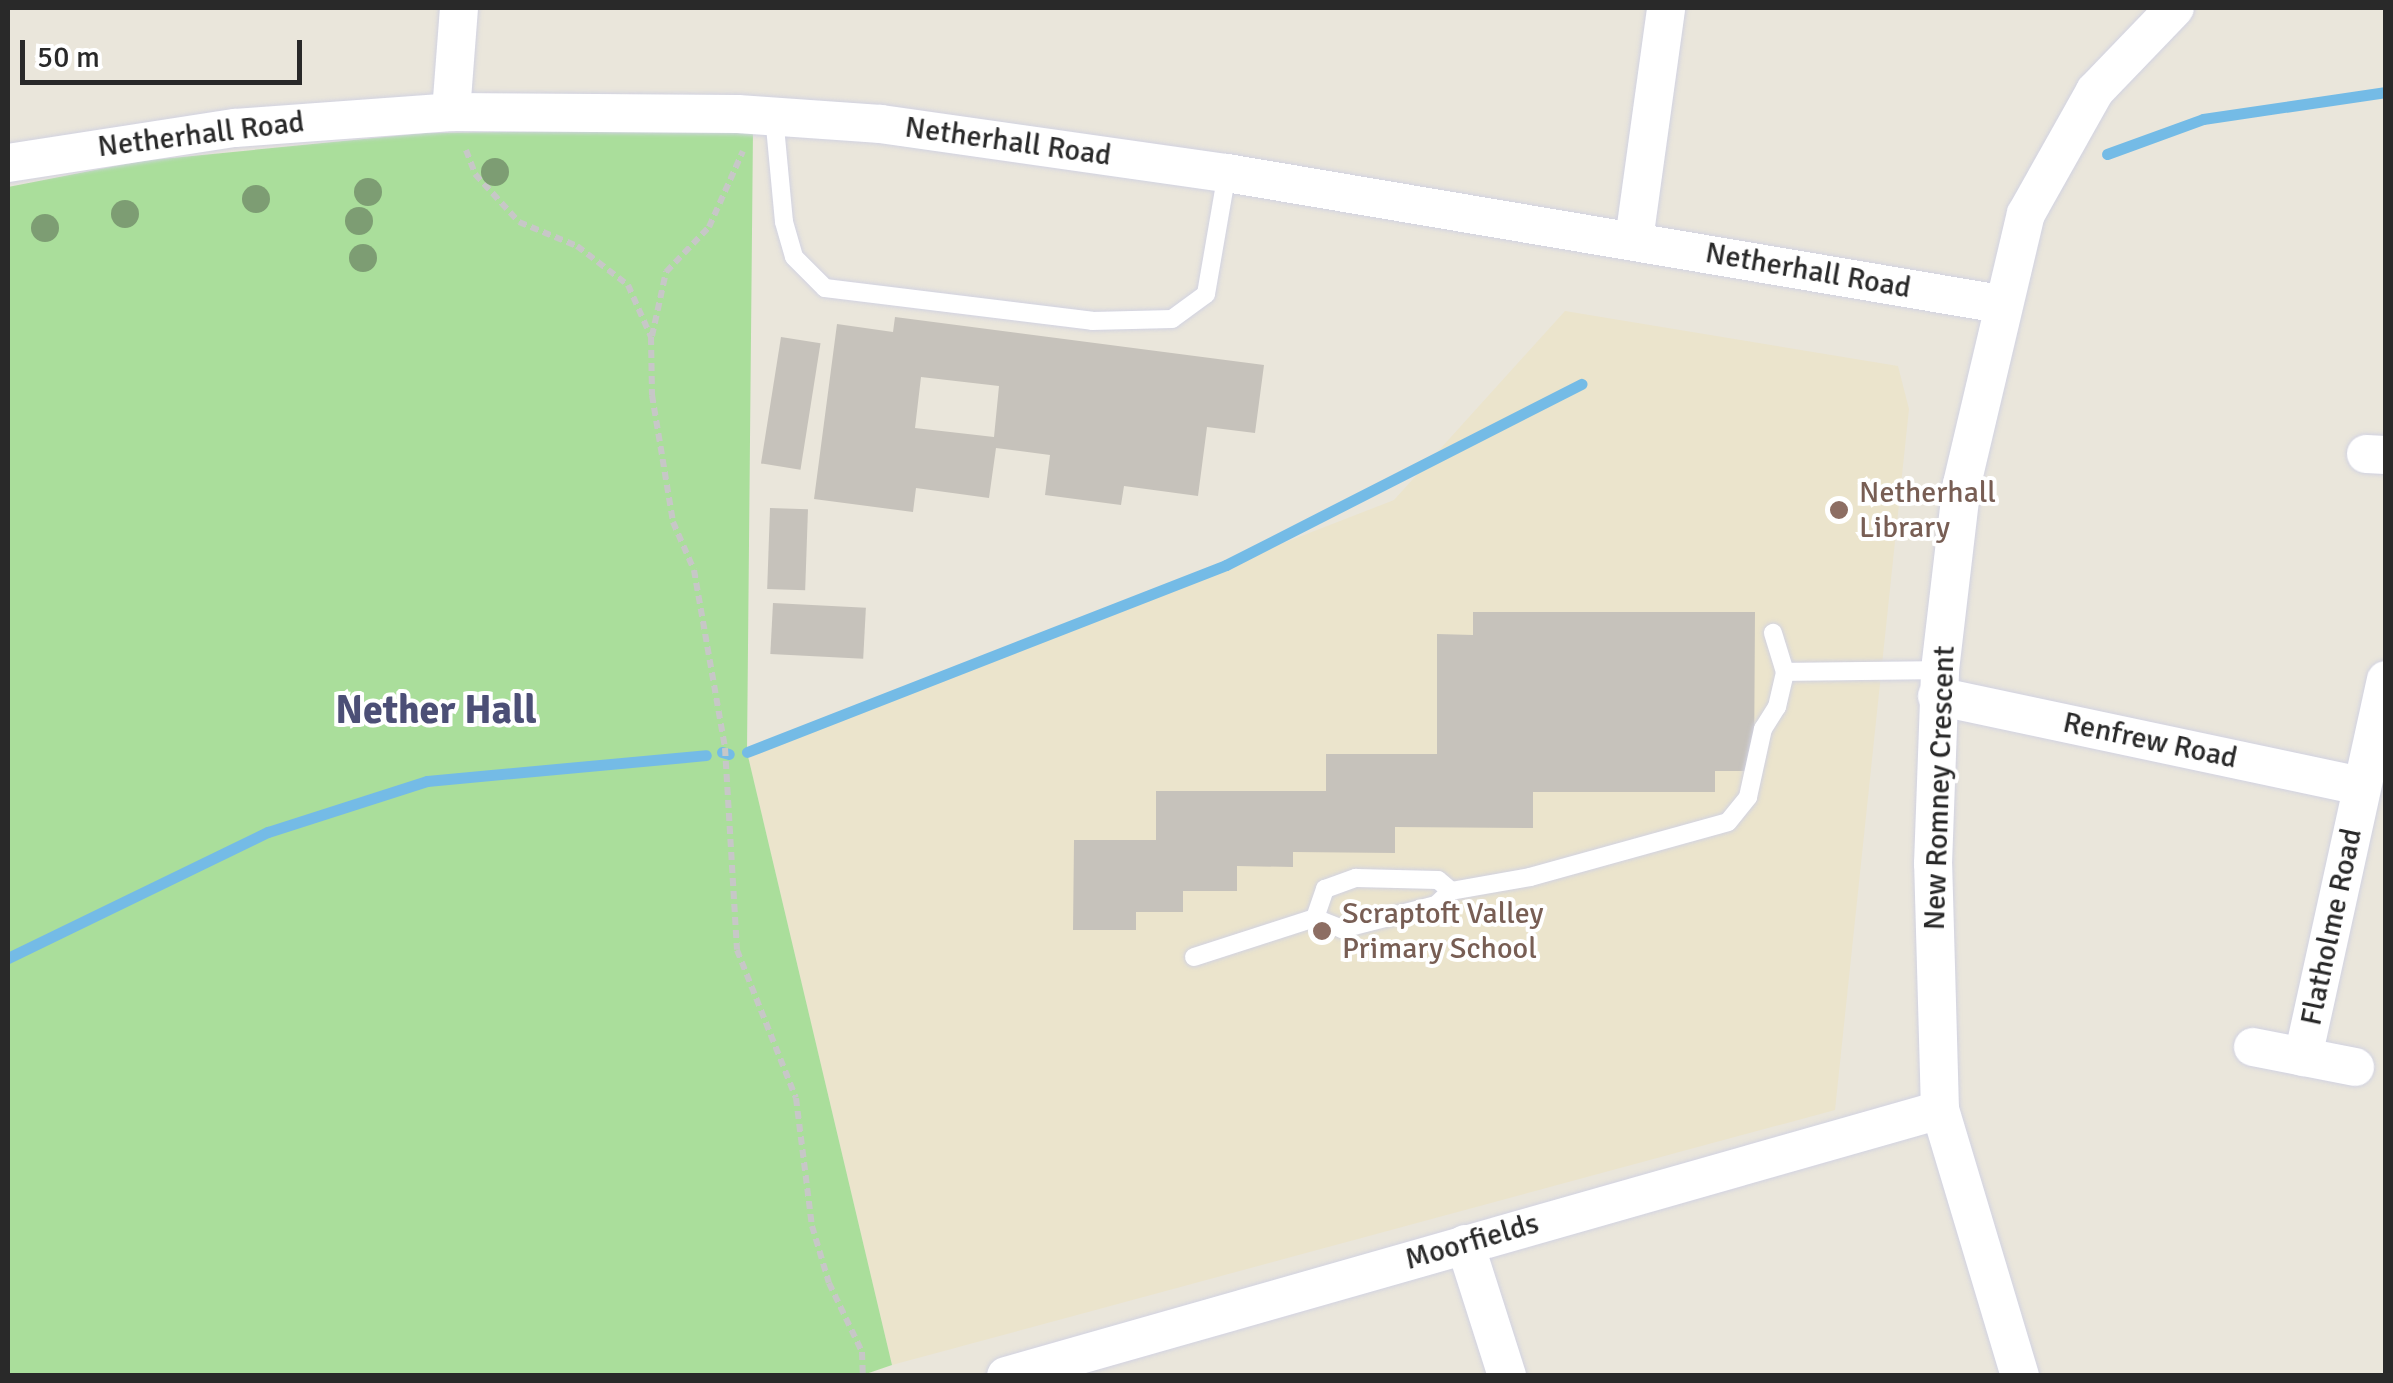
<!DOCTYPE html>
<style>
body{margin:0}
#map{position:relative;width:2393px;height:1383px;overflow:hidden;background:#eae6db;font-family:Signika,sans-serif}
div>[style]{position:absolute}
.education>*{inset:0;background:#ebe4cc}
.green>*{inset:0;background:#aade9b}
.stream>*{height:11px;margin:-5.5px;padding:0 5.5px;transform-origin:5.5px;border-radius:5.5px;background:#74bbe6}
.building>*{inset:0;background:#c6c2bb;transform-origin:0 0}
.path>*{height:6px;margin-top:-3px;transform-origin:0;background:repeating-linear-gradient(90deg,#c7c7c7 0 8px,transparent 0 13px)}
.roads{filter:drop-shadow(0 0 2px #d1d2e1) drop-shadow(0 0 2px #d1d2e1)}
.lane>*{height:18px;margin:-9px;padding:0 9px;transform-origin:9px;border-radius:9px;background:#fff}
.street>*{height:38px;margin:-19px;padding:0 19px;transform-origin:19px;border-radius:19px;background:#fff}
.trees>*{width:28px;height:28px;margin:-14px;border-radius:50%;background:#7d9d73}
.dots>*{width:28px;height:28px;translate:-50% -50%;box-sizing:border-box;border:5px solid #fff;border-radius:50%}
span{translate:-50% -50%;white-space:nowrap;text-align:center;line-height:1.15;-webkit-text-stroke:8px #fff;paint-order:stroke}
.street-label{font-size:30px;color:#292929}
.education-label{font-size:30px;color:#785e54}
.left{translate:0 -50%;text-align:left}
.district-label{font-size:40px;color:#4c4f76;font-weight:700}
.frame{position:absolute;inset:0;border:10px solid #292929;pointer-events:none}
.scale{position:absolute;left:20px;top:40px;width:282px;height:45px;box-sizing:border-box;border:5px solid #292929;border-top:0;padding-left:12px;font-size:30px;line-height:35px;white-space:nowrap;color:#292929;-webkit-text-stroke:8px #fff;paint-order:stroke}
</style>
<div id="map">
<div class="education">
<div style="clip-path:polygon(1565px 311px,1898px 366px,1909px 409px,1835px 1110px,892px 1365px,747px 752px,1394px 500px)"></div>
</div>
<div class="green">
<div style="clip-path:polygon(753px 129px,747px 752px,892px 1365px,860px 1376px,8px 1376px,8px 187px,141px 161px,425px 133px)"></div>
</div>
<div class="stream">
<div style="left:2107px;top:154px;width:102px;rotate:-20deg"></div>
<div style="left:2203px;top:119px;width:185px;rotate:-8.4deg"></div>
<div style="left:722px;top:752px;width:7px;rotate:16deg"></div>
<div style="left:747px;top:752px;width:514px;rotate:-21.33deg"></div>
<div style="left:1226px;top:565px;width:399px;rotate:-27deg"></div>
<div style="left:8px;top:958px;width:289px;rotate:-25.9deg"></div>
<div style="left:268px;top:832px;width:167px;rotate:-17.8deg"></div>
<div style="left:427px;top:781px;width:280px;rotate:-5.3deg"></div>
</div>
<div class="building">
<div style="clip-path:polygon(evenodd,895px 317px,1264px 365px,1255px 433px,1207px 427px,1198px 496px,1124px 486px,1121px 505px,1045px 495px,1050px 455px,996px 448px,989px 498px,916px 488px,913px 512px,814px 499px,837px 324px,893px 332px,895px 317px,921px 377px,999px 386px,994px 437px,915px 428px,921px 377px)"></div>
<div style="left:781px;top:337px;width:40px;height:128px;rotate:9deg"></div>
<div style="left:770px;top:508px;width:38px;height:81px;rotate:2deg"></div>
<div style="left:773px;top:603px;width:93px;height:51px;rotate:3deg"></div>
<div style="clip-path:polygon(1473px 612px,1755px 612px,1754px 771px,1715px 771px,1715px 792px,1533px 792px,1533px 828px,1395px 827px,1395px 853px,1293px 852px,1293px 867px,1237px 866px,1237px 891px,1183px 891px,1183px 912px,1136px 912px,1136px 930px,1073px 930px,1074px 840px,1156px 840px,1156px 791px,1326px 791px,1326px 754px,1437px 754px,1437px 634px,1473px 635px)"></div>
</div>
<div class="path">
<div style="left:466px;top:150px;width:26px;rotate:69deg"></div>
<div style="left:475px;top:174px;width:65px;rotate:47.5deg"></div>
<div style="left:519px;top:222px;width:63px;rotate:22.5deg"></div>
<div style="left:577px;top:246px;width:64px;rotate:37.4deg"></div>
<div style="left:628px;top:285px;width:57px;rotate:66.1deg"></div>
<div style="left:651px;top:337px;width:58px;rotate:89deg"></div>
<div style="left:652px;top:395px;width:129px;rotate:80.6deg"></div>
<div style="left:673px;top:522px;width:52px;rotate:66.4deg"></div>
<div style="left:694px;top:570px;width:181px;rotate:80.1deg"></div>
<div style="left:725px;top:748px;width:202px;rotate:86.6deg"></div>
<div style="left:737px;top:950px;width:159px;rotate:68.3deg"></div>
<div style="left:796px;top:1098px;width:129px;rotate:82.9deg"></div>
<div style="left:812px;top:1226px;width:59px;rotate:73.4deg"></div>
<div style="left:829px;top:1283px;width:76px;rotate:64.4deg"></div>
<div style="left:862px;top:1352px;width:24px;rotate:88deg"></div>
<div style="left:652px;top:336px;width:66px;rotate:-77.7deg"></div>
<div style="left:666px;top:272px;width:62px;rotate:-46.3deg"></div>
<div style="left:709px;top:227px;width:83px;rotate:-65.9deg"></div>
</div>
<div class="roads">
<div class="lane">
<div style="left:774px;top:116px;width:106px;rotate:84.6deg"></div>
<div style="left:784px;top:222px;width:36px;rotate:74deg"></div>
<div style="left:794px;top:257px;width:44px;rotate:45deg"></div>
<div style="left:825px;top:288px;width:269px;rotate:7deg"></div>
<div style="left:1092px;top:321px;width:80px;rotate:-1.4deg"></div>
<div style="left:1172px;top:319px;width:42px;rotate:-36.3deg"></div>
<div style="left:1206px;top:294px;width:123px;rotate:-80.2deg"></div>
<div style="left:1785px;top:672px;width:155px;rotate:-0.7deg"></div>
<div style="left:1315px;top:918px;width:31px;rotate:-71deg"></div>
<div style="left:1325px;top:889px;width:33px;rotate:-20deg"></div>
<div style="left:1356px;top:878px;width:82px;rotate:1.4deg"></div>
<div style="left:1438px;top:880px;width:17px;rotate:40deg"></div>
<div style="left:1194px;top:957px;width:127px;rotate:-17.9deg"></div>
<div style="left:1315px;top:918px;width:29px;rotate:22deg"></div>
<div style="left:1342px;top:929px;width:97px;rotate:-14.3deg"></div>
<div style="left:1436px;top:905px;width:21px;rotate:-43deg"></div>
<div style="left:1451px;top:891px;width:80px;rotate:-10deg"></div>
<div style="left:1530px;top:877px;width:205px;rotate:-15.5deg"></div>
<div style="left:1728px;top:822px;width:32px;rotate:-51deg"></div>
<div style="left:1748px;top:797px;width:70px;rotate:-77.6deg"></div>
<div style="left:1763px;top:729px;width:26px;rotate:-58deg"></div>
<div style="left:1777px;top:707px;width:36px;rotate:-77deg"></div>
<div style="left:1785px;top:672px;width:41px;rotate:-107.1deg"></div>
</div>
<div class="street">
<div style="left:451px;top:112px;width:104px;rotate:-85.6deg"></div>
<div style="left:8px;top:163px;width:230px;rotate:-8.8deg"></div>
<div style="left:235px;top:128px;width:217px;rotate:-4.2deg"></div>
<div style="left:451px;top:112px;width:287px;rotate:0.4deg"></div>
<div style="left:738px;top:114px;width:143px;rotate:4deg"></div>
<div style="left:881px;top:124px;width:349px;rotate:8.1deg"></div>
<div style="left:1227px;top:173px;width:784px;rotate:9.62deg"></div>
<div style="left:1634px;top:240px;width:234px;rotate:-82.1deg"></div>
<div style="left:2366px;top:454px;width:20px;rotate:3deg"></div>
<div style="left:1937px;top:696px;width:434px;rotate:12deg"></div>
<div style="left:2253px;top:1047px;width:104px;rotate:11.1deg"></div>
<div style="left:2303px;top:1057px;width:386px;rotate:-77.6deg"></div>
<div style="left:1465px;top:1244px;width:139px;rotate:72.3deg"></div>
<div style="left:1006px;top:1376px;width:971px;rotate:-15.9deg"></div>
<div style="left:2020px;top:1376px;width:278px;rotate:-106.7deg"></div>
<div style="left:1940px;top:1110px;width:246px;rotate:-91.6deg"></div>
<div style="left:1933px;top:864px;width:194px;rotate:-87.9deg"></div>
<div style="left:1940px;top:670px;width:187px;rotate:-83.3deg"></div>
<div style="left:1962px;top:484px;width:277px;rotate:-76.7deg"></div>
<div style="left:2026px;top:214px;width:141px;rotate:-60.7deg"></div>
<div style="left:2095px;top:91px;width:115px;rotate:-46.1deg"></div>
</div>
</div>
<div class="trees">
<div style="left:495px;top:172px"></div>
<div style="left:368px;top:192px"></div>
<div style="left:256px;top:199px"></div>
<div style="left:125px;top:214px"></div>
<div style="left:359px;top:221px"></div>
<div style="left:45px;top:228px"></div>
<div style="left:363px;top:258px"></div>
</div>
<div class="dots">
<div style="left:1839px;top:510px;background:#8d6e63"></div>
<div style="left:1322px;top:931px;background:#8d6e63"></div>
</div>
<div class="street-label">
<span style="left:201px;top:135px;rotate:-7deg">Netherhall Road</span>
<span style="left:1008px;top:142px;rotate:8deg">Netherhall Road</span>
<span style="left:1808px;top:271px;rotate:10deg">Netherhall Road</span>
<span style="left:2150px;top:741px;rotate:12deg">Renfrew Road</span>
<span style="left:1940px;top:788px;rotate:-88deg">New Romney Crescent</span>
<span style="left:2332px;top:927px;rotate:-78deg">Flatholme Road</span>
<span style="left:1472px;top:1242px;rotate:-16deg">Moorfields</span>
</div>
<div class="education-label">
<span class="left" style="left:1859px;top:510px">Netherhall<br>Library</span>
<span class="left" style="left:1342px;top:931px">Scraptoft Valley<br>Primary School</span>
</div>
<div class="district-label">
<span style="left:436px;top:710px">Nether Hall</span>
</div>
<div class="frame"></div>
<div class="scale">50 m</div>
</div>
